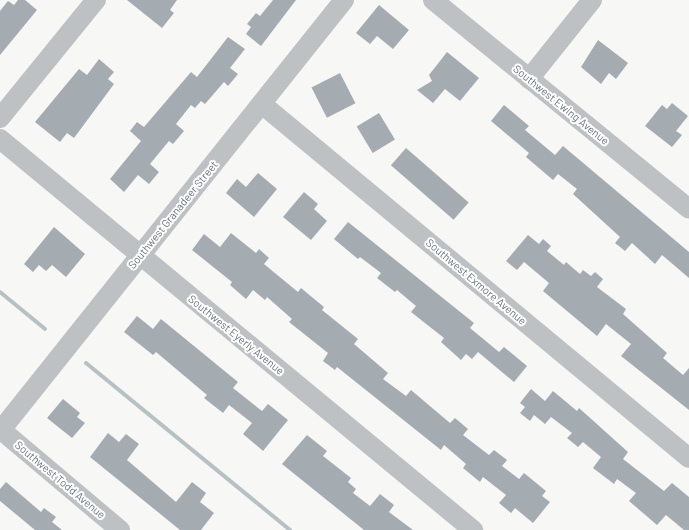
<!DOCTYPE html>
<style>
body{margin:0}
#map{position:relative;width:689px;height:530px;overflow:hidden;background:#f7f7f5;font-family:Barlow,sans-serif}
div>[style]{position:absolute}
.stream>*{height:4px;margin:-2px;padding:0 2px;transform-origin:2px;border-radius:2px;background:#b6c1c4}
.building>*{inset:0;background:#a5acb1;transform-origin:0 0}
.minor>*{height:20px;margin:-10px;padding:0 10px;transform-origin:10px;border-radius:10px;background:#bdc1c4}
span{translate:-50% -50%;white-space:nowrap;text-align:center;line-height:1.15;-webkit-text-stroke:4px #fff;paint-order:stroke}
.street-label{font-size:11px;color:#66747c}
</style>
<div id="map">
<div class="stream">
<div style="left:0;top:292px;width:58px;rotate:39.4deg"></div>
<div style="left:86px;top:363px;width:264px;rotate:39.3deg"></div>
</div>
<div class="building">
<div style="clip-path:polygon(18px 0,25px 0,37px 10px,0 55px,0 11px,8px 1px,14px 5px)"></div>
<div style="clip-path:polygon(127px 0,177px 0,170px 10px,174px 13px,162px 28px)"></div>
<div style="clip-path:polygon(273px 0,296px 0,261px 46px,246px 34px,251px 27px,247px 24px,256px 13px,260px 16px)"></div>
<div style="clip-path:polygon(379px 5px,409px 30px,393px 49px,377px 36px,370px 44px,356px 33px)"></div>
<div style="clip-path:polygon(228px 37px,245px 49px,230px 68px,238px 74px,228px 86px,224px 82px,205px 104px,201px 101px,195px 108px,191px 105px,176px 124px,184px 131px,173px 144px,169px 141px,150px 164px,159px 172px,149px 184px,138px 175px,124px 192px,110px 179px,141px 141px,130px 131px,137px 122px,144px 127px,191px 72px,197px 77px)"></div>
<div style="clip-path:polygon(598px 40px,628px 63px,616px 79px,609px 73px,601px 84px,581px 67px)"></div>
<div style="clip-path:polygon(447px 52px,479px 78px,460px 101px,445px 89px,433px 103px,417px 90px,432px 81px,429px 75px)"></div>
<div style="clip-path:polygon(99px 59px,114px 72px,108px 79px,114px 84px,74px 138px,67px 133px,60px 142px,35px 122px,79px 69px,87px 75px)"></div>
<div style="left:340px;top:73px;width:34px;height:32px;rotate:63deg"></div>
<div style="clip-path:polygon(672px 103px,688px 116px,676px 131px,682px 135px,672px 147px,645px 126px,662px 105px,667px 109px)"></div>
<div style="clip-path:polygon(504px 105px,529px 126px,525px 130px,555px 155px,563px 146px,689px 252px,689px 278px,662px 255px,655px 264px,632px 243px,625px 251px,615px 243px,620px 237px,573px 194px,577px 189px,558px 174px,553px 180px,526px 157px,529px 153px,491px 121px)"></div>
<div style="left:379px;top:113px;width:31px;height:26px;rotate:59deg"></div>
<div style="left:406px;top:148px;width:83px;height:23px;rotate:41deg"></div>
<div style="clip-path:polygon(258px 173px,277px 189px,254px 217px,226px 193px,237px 179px,246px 187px)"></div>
<div style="clip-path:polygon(304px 192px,318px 204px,314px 209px,327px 221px,311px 240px,283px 217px)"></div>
<div style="clip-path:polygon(348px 222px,474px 323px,470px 328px,499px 352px,504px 347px,527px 366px,514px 382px,478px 352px,472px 359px,466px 354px,461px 360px,441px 342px,444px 338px,411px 312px,416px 306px,397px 290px,395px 292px,377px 278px,381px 273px,360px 257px,358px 259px,334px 239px)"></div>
<div style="clip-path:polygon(54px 227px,85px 254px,66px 277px,52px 265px,46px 271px,39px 265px,33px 272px,24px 264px)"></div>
<div style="clip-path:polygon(231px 233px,256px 253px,259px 249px,269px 258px,264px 264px,298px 292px,301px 288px,324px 307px,322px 310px,358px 339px,354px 344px,388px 373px,383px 379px,406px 396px,411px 390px,450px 423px,455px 418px,468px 429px,463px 435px,489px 455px,494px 450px,507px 460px,502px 466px,519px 479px,524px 473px,546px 491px,542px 496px,550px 502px,533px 523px,515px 508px,511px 513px,499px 503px,506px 495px,483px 477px,480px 482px,463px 468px,466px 464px,444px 445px,441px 450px,337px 367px,335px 370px,323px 361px,328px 353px,289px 322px,292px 319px,267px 297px,265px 300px,253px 290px,246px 299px,230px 285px,232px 282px,192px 250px,204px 234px,220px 247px)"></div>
<div style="clip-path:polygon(528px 235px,539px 244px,543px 239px,551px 246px,547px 251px,564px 265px,566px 262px,580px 274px,583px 270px,591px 276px,595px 272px,603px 279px,597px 287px,626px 309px,623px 314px,667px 353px,663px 358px,683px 375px,689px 368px,689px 410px,621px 356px,631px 344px,606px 324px,597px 336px,543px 291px,549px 283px,524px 262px,517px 270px,506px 261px)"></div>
<div style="clip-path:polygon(137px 316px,153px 329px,161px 319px,238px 382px,233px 388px,262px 411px,268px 404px,288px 420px,263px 451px,243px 434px,252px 423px,229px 405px,223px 413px,204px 398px,207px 395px,156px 352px,153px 355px,124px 332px)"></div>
<div style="clip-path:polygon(531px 389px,545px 401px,553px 391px,577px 411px,579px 408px,628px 452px,623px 459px,664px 491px,672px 483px,689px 497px,689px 530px,684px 530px,666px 515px,657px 525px,629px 501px,636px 493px,617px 479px,614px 484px,593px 468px,601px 457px,583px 442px,578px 447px,567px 438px,572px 433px,551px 417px,545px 424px,534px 415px,530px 421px,520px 413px,525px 407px,520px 403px)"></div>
<div style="clip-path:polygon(63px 399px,80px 413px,77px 417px,85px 423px,72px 438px,47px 418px)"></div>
<div style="clip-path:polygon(108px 433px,119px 442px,126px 434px,139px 444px,127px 460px,176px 502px,192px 482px,206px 493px,200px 502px,214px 513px,201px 530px,180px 530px,90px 457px)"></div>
<div style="clip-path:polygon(307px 435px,327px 451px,323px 456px,351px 478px,348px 482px,356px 489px,353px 493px,370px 506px,380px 494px,394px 505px,389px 512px,413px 530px,364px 530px,282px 464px)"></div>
<div style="clip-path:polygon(6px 482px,41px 512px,44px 508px,56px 517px,52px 522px,62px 530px,35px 530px,0 501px,0 489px)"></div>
</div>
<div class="minor">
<div style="left:433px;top:0;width:330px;rotate:39.2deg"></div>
<div style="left:529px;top:79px;width:101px;rotate:-51.4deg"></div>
<div style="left:263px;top:105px;width:553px;rotate:39.65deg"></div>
<div style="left:0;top:118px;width:152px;rotate:-50.9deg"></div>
<div style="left:0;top:139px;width:614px;rotate:39.58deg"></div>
<div style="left:0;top:429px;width:157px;rotate:40.1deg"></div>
<div style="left:1px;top:430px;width:550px;rotate:-51.42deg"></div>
</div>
<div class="street-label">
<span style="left:561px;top:105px;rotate:39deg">Southwest Ewing Avenue</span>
<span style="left:173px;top:215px;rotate:-51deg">Southwest Granadeer Street</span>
<span style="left:476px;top:282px;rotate:40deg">Southwest Exmore Avenue</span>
<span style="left:236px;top:335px;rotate:39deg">Southwest Eyerly Avenue</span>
<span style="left:60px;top:480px;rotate:40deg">Southwest Todd Avenue</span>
</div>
</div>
